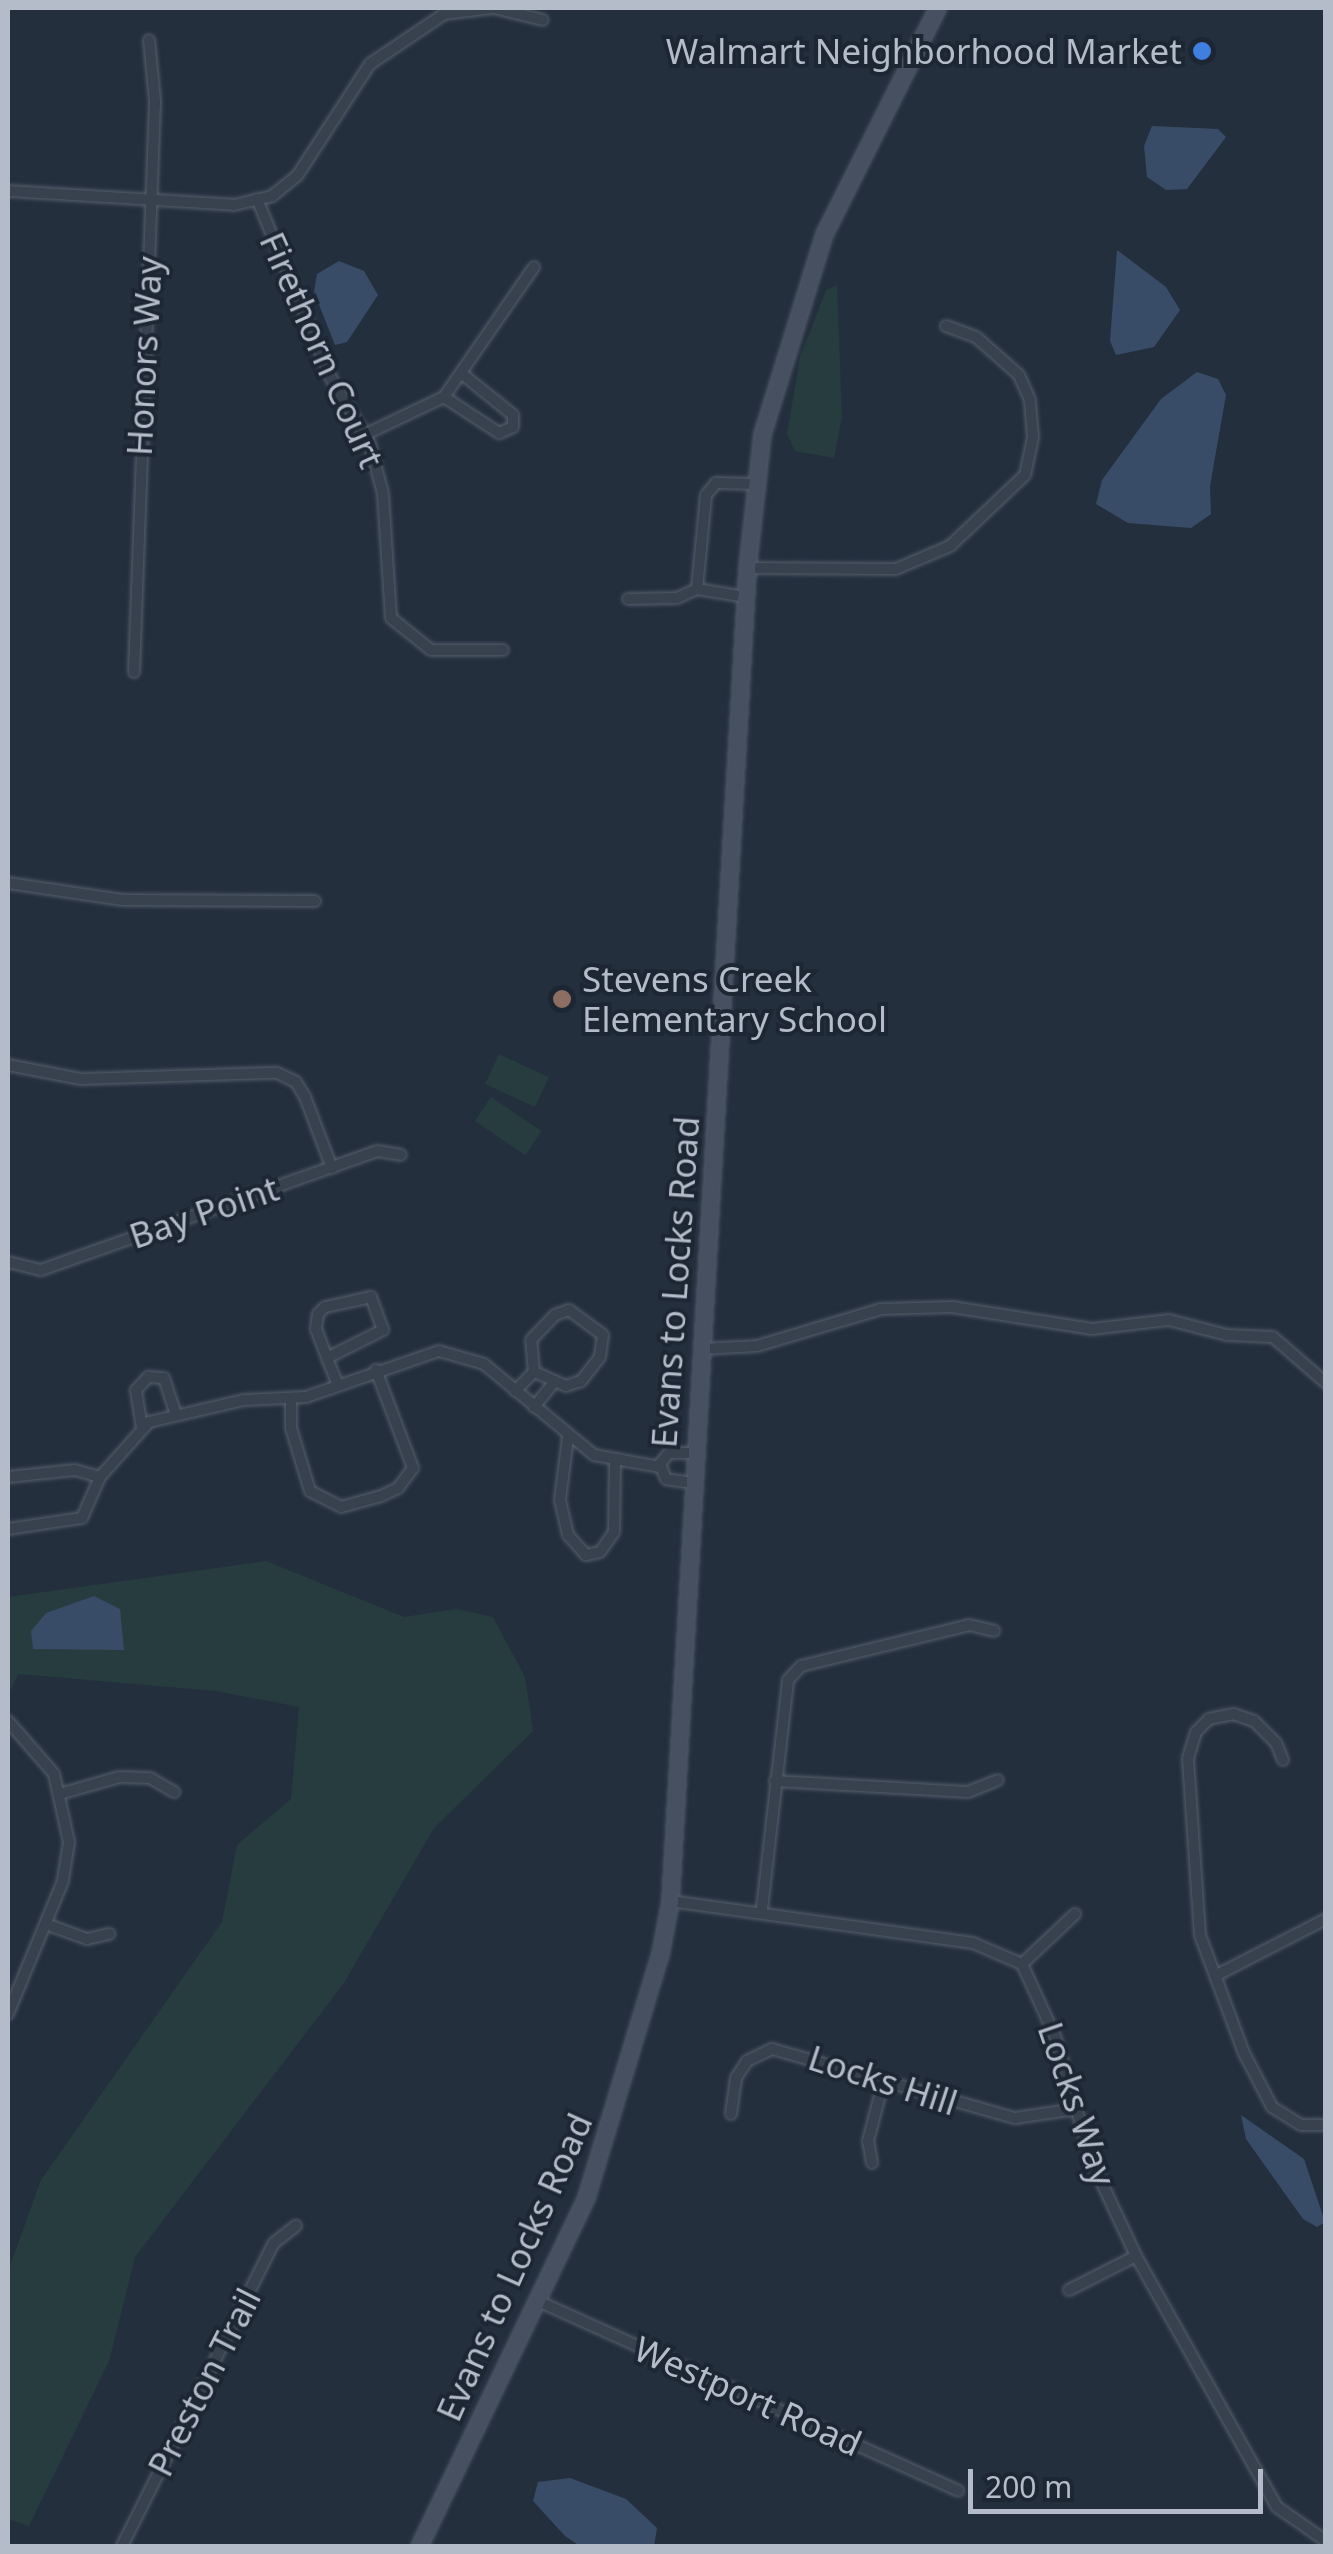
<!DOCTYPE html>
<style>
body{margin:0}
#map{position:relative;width:1333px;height:2554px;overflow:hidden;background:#242f3e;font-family:"Noto Sans",sans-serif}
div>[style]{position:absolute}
.green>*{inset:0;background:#263c3f;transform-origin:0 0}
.water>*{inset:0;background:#394c67}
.roads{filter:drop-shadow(0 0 2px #565f6c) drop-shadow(0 0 2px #565f6c)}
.street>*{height:10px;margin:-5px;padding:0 5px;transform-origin:5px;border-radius:5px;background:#38414e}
.secondary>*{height:15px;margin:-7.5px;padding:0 7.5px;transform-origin:7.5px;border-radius:7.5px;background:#465061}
.dots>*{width:28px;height:28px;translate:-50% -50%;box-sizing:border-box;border:5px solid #1d2633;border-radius:50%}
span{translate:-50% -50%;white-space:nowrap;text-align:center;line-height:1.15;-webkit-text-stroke:8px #1d2633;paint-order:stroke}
.poi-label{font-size:35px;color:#b4bcc9}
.right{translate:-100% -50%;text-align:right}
.left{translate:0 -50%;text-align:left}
.street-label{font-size:35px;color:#b4bcc9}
.frame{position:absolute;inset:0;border:10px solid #b4bcc9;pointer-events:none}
.scale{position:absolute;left:968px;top:2469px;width:295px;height:45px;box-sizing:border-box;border:5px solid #b4bcc9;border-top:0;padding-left:12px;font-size:30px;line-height:35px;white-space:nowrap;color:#b4bcc9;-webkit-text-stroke:8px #1d2633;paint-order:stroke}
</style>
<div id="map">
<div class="green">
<div style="clip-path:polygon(837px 285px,842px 417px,834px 458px,795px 451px,787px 434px,800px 357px,826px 290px)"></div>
<div style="left:499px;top:1054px;width:55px;height:33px;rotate:25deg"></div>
<div style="left:491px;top:1097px;width:61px;height:29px;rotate:34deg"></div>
<div style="clip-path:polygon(266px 1561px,404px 1617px,456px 1609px,493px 1617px,525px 1677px,533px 1731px,434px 1828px,344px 1983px,135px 2257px,109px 2361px,29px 2526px,8px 2519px,8px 2271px,41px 2180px,222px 1922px,237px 1845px,291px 1799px,299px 1707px,216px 1691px,18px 1674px,8px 1695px,8px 1597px)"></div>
</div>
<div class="water">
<div style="clip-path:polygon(1152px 126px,1218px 129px,1226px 137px,1187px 189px,1166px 190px,1147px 177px,1144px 146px)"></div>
<div style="clip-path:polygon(1117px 250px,1166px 287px,1180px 310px,1154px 347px,1116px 355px,1110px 341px)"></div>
<div style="clip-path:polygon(339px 261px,364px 271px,378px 295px,347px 342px,335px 345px,314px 292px,317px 274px)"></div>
<div style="clip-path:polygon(1197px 372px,1218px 379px,1226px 395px,1210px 486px,1211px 514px,1191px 528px,1128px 523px,1096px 504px,1102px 480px,1161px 399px)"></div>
<div style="clip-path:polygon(94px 1596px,120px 1609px,124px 1650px,33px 1649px,31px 1631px,46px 1613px)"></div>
<div style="clip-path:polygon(1241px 2115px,1304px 2159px,1325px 2222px,1317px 2227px,1303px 2219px,1246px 2139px)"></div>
<div style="clip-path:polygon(570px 2478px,626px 2499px,657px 2528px,654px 2546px,580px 2546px,565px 2536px,533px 2501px,538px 2482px)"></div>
</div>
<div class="roads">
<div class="street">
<div style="left:495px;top:8px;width:49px;rotate:14deg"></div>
<div style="left:8px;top:191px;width:226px;rotate:3.5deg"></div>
<div style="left:234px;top:205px;width:39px;rotate:-13deg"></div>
<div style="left:272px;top:196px;width:32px;rotate:-39deg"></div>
<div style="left:297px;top:176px;width:134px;rotate:-56.9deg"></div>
<div style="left:370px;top:64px;width:89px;rotate:-34deg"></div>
<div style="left:444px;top:14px;width:49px;rotate:-7deg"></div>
<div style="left:257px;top:199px;width:194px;rotate:67.5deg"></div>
<div style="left:331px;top:378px;width:77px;rotate:59.4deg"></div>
<div style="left:370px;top:444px;width:52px;rotate:75.4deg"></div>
<div style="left:383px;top:494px;width:124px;rotate:86.3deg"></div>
<div style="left:391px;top:618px;width:51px;rotate:38.7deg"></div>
<div style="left:431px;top:650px;width:72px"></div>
<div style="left:444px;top:397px;width:66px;rotate:33.2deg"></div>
<div style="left:499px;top:433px;width:15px;rotate:-23deg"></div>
<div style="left:513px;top:427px;width:12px;rotate:-90deg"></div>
<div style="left:513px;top:415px;width:67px;rotate:-141.1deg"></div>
<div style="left:364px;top:435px;width:89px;rotate:-25.4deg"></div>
<div style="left:444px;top:397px;width:158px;rotate:-55.3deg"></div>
<div style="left:747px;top:568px;width:149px;rotate:0.4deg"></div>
<div style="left:896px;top:569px;width:59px;rotate:-23.1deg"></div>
<div style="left:950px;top:546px;width:103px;rotate:-43.4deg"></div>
<div style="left:1025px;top:475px;width:39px;rotate:-78deg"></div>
<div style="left:1033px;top:437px;width:37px;rotate:-95deg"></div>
<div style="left:1030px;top:400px;width:27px;rotate:-114deg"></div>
<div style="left:1019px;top:375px;width:57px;rotate:-138.5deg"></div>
<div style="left:976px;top:337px;width:32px;rotate:-160deg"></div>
<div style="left:697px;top:589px;width:94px;rotate:-84.5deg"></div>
<div style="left:706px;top:495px;width:16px;rotate:-50deg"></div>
<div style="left:716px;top:483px;width:40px;rotate:1.4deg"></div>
<div style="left:628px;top:599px;width:49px;rotate:-1.2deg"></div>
<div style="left:677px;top:598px;width:22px;rotate:-24deg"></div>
<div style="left:697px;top:589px;width:50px;rotate:9.3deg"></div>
<div style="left:134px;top:672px;width:571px;rotate:-87.89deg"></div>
<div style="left:155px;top:101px;width:61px;rotate:-95.6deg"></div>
<div style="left:8px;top:883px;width:116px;rotate:8.4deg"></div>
<div style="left:123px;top:900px;width:192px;rotate:0.3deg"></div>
<div style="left:8px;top:1065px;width:74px;rotate:10.9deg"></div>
<div style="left:81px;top:1079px;width:196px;rotate:-1.8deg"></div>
<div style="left:277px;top:1073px;width:21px;rotate:25deg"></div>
<div style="left:296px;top:1082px;width:17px;rotate:59deg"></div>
<div style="left:305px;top:1097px;width:76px;rotate:69.2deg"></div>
<div style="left:8px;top:1262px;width:34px;rotate:14deg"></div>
<div style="left:41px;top:1270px;width:356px;rotate:-19.5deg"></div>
<div style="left:377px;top:1151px;width:24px;rotate:9deg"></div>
<div style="left:702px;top:1349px;width:55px;rotate:-3.1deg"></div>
<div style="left:757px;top:1346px;width:129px;rotate:-16.6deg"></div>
<div style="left:881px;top:1309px;width:71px;rotate:-1.6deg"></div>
<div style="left:952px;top:1307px;width:142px;rotate:8.9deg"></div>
<div style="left:1092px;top:1329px;width:78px;rotate:-6.7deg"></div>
<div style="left:1169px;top:1320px;width:60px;rotate:14.5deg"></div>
<div style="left:1227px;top:1335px;width:46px;rotate:2.5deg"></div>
<div style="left:1273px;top:1337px;width:70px;rotate:41deg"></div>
<div style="left:327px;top:1358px;width:63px;rotate:-26.6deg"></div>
<div style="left:383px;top:1330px;width:35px;rotate:-110deg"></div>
<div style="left:371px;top:1297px;width:47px;rotate:167.7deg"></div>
<div style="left:325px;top:1307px;width:10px;rotate:135deg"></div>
<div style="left:318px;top:1314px;width:15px;rotate:98deg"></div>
<div style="left:316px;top:1329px;width:31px;rotate:69deg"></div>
<div style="left:327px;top:1358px;width:29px;rotate:68deg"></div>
<div style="left:515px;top:1391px;width:27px;rotate:-45deg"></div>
<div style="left:534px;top:1372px;width:32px;rotate:-95deg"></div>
<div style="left:531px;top:1340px;width:35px;rotate:-46deg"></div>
<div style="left:555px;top:1315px;width:15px;rotate:-20deg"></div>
<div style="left:569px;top:1310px;width:42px;rotate:36.3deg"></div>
<div style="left:603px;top:1335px;width:22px;rotate:98deg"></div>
<div style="left:600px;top:1357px;width:31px;rotate:128deg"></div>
<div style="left:581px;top:1381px;width:16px;rotate:162deg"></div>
<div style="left:566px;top:1386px;width:35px;rotate:-156deg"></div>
<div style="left:291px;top:1399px;width:29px;rotate:90deg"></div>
<div style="left:291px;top:1428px;width:66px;rotate:73.2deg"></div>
<div style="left:310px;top:1491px;width:35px;rotate:27deg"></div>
<div style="left:341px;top:1507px;width:41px;rotate:-15.4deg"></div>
<div style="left:381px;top:1496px;width:19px;rotate:-25deg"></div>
<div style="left:398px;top:1488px;width:25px;rotate:-53deg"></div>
<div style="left:413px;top:1468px;width:105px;rotate:-110.7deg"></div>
<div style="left:534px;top:1407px;width:33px;rotate:-51deg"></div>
<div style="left:142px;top:1428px;width:38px;rotate:-99deg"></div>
<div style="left:136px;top:1390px;width:18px;rotate:-47deg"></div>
<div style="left:148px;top:1377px;width:16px;rotate:4deg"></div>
<div style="left:164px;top:1378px;width:38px;rotate:72deg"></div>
<div style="left:568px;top:1437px;width:64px;rotate:97.2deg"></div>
<div style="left:560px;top:1500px;width:36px;rotate:77deg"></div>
<div style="left:568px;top:1535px;width:27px;rotate:48deg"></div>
<div style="left:586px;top:1555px;width:14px;rotate:-12deg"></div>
<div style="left:600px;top:1552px;width:24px;rotate:-55deg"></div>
<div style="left:614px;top:1532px;width:69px;rotate:-89.2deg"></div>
<div style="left:8px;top:1477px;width:67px;rotate:-6deg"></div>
<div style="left:75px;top:1470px;width:26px;rotate:16deg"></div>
<div style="left:693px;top:1483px;width:27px;rotate:-172deg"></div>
<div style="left:666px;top:1479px;width:16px;rotate:-112deg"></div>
<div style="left:660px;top:1464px;width:14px;rotate:-51deg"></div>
<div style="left:669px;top:1453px;width:26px"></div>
<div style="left:8px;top:1529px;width:75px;rotate:-8.5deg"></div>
<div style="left:82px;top:1518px;width:45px;rotate:-66.3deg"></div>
<div style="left:100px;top:1477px;width:74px;rotate:-48.3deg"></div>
<div style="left:149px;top:1422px;width:98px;rotate:-13deg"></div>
<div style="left:244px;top:1400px;width:62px;rotate:-2.8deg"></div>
<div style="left:306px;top:1397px;width:141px;rotate:-19.1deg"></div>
<div style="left:439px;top:1351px;width:47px;rotate:16.1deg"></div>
<div style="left:484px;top:1364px;width:143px;rotate:39.6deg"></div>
<div style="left:594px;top:1455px;width:67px;rotate:10.3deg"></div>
<div style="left:8px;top:1721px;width:70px;rotate:49deg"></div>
<div style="left:54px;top:1774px;width:70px;rotate:77.6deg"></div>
<div style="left:69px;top:1842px;width:39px;rotate:99deg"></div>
<div style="left:63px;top:1881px;width:144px;rotate:112.5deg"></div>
<div style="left:1283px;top:1760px;width:18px;rotate:-112deg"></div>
<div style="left:1276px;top:1743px;width:31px;rotate:-135deg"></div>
<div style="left:1254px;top:1721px;width:21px;rotate:-161deg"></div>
<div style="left:1234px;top:1714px;width:25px;rotate:169deg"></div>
<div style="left:1209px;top:1719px;width:18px;rotate:135deg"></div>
<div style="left:1196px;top:1732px;width:28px;rotate:107deg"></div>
<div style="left:1188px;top:1759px;width:176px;rotate:86.1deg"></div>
<div style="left:1200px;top:1935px;width:126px;rotate:69.6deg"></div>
<div style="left:1244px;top:2053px;width:61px;rotate:62.6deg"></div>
<div style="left:1272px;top:2107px;width:34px;rotate:32deg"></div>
<div style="left:1301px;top:2125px;width:25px"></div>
<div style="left:775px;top:1781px;width:193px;rotate:3.3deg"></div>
<div style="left:968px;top:1792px;width:32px;rotate:-22deg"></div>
<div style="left:63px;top:1793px;width:58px;rotate:-15.9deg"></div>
<div style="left:119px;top:1777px;width:31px;rotate:2deg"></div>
<div style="left:150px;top:1778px;width:28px;rotate:30deg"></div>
<div style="left:670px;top:1901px;width:306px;rotate:7.9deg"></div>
<div style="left:973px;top:1943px;width:53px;rotate:23.2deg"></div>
<div style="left:1022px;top:1964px;width:79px;rotate:65.4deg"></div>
<div style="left:1055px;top:2036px;width:131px;rotate:73.6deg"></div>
<div style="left:1092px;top:2162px;width:104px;rotate:64.9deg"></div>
<div style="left:1136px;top:2256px;width:288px;rotate:60.7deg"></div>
<div style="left:1277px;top:2507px;width:60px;rotate:34.8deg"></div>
<div style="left:762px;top:1909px;width:230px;rotate:-83.5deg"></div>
<div style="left:788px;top:1680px;width:19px;rotate:-47deg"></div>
<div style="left:801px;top:1666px;width:173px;rotate:-13.7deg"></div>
<div style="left:969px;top:1625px;width:26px;rotate:13deg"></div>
<div style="left:46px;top:1924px;width:44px;rotate:20.1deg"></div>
<div style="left:87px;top:1939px;width:23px;rotate:-13deg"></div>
<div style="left:1022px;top:1964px;width:73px;rotate:-43.3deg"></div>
<div style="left:1215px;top:1976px;width:125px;rotate:-27.2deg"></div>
<div style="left:731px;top:2114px;width:36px;rotate:-82deg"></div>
<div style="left:736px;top:2078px;width:20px;rotate:-57deg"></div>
<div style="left:747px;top:2061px;width:28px;rotate:-26deg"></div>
<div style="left:772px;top:2049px;width:253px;rotate:15.9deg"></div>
<div style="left:1015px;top:2118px;width:62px;rotate:-8.4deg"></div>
<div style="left:872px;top:2163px;width:22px;rotate:-100deg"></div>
<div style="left:868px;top:2141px;width:63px;rotate:-75.3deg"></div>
<div style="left:1069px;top:2290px;width:75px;rotate:-26.9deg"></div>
<div style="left:538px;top:2301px;width:461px;rotate:24.3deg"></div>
<div style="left:122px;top:2546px;width:339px;rotate:-63.4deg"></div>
<div style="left:274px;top:2243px;width:28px;rotate:-38deg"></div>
</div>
<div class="secondary">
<div style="left:419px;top:2546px;width:387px;rotate:-64.4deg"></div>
<div style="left:586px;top:2197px;width:254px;rotate:-73.1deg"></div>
<div style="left:660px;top:1954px;width:54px;rotate:-79.3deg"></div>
<div style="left:670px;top:1901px;width:1335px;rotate:-86.69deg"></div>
<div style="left:747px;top:568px;width:135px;rotate:-83.6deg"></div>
<div style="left:762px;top:434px;width:209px;rotate:-72.8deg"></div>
<div style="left:824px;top:234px;width:253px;rotate:-63.4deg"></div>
</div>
</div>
<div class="dots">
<div style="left:1202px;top:51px;background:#3f7fe0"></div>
<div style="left:562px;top:999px;background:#8d6e63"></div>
</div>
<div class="poi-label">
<span class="right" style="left:1182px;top:51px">Walmart Neighborhood Market</span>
<span class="left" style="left:582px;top:999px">Stevens Creek<br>Elementary School</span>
</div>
<div class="street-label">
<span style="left:322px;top:350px;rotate:66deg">Firethorn Court</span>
<span style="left:144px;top:356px;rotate:-87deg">Honors Way</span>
<span style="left:204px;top:1212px;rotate:-19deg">Bay Point</span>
<span style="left:675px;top:1282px;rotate:-86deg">Evans to Locks Road</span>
<span style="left:883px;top:2080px;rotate:18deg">Locks Hill</span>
<span style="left:1077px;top:2104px;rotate:71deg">Locks Way</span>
<span style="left:514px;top:2267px;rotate:-66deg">Evans to Locks Road</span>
<span style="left:204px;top:2382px;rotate:-63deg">Preston Trail</span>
<span style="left:748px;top:2396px;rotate:24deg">Westport Road</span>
</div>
<div class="frame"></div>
<div class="scale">200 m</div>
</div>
